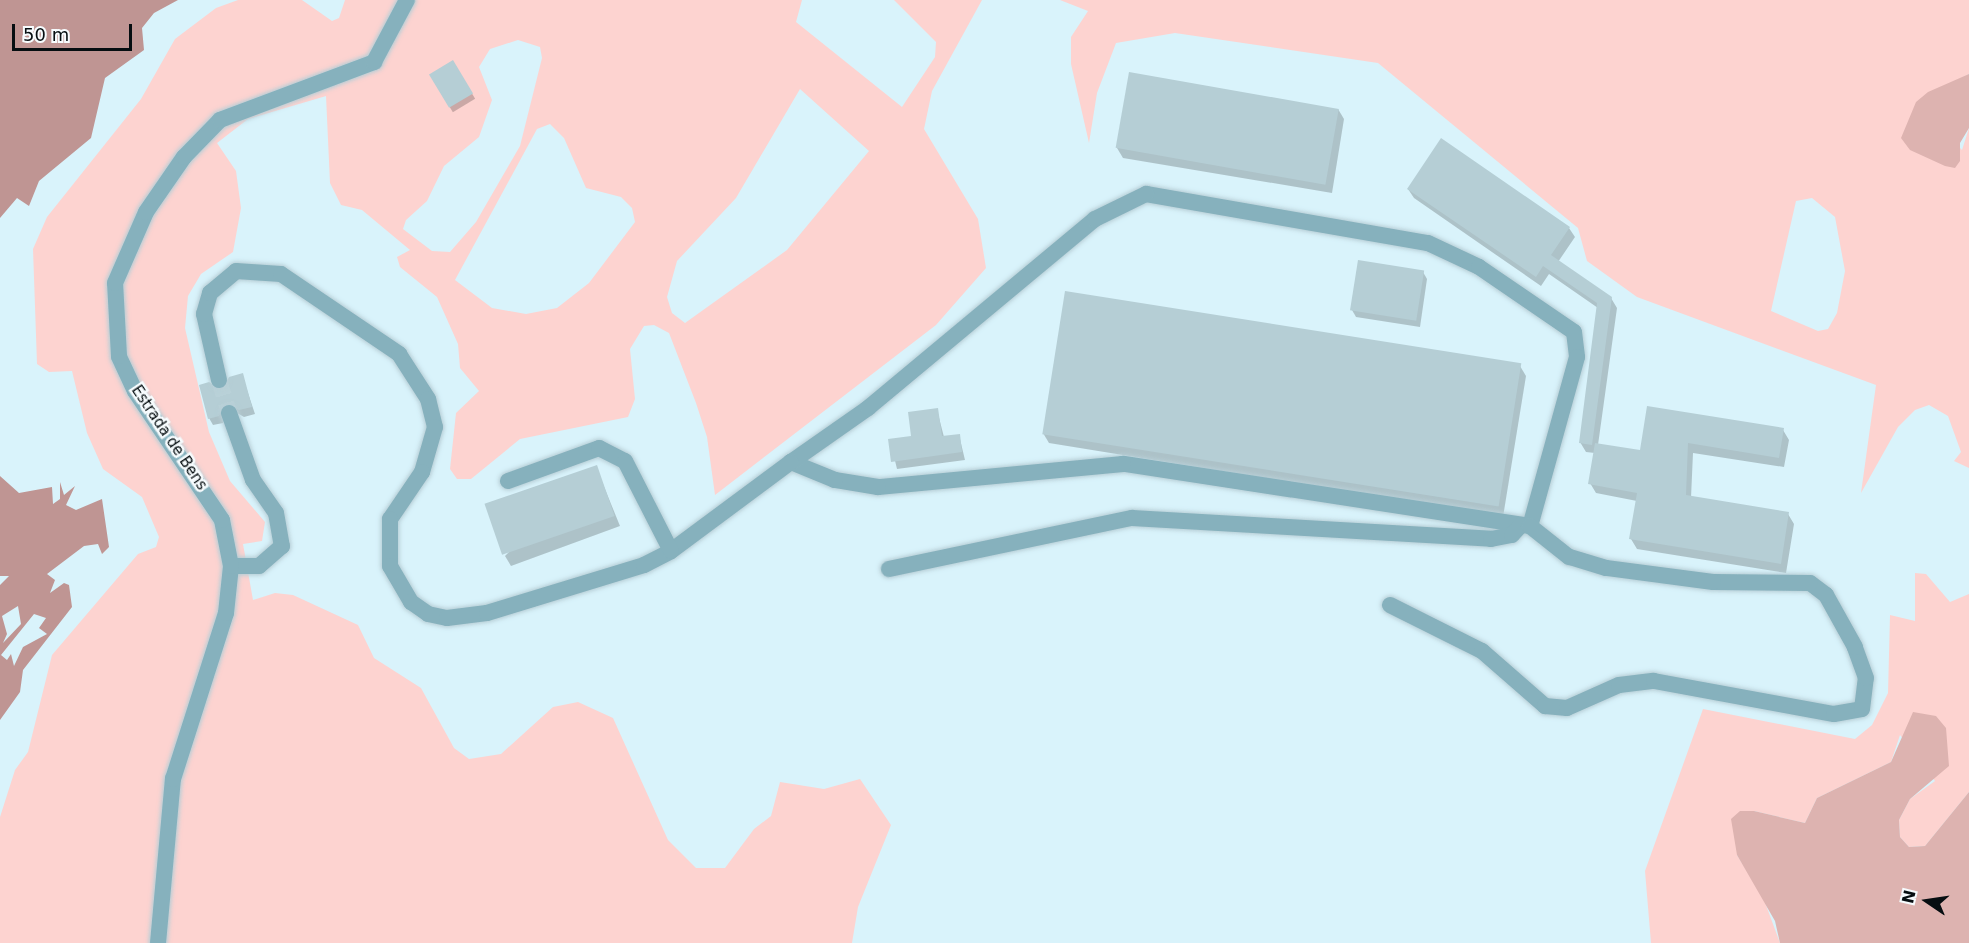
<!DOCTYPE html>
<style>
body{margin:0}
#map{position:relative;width:1969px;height:943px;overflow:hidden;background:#d9f3fb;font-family:"DejaVu Sans",sans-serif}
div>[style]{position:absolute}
.green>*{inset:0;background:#fdd3d0}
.forest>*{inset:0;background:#ddb3b0}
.water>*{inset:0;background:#bf9593}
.shadow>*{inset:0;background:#0003;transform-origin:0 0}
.building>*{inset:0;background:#b5ced5;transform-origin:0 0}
.minor-tunnel>*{height:16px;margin-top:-8px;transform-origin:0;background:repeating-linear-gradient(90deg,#b9d1d8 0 16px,transparent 0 24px)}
.roads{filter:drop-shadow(0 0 2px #b7ced6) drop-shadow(0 0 2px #b7ced6)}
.minor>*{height:16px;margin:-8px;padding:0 8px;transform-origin:8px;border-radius:8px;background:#86b1bd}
span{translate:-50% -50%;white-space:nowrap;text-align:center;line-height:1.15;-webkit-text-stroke:5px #f7fcfe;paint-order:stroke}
.street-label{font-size:15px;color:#060e11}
.north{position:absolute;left:1897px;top:871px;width:60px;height:60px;-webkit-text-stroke:4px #f7fcfe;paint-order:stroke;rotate:283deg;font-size:16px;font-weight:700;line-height:24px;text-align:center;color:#060e11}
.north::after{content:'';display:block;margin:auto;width:21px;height:27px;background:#060e11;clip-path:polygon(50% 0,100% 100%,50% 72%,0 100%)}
.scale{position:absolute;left:12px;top:24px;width:120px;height:27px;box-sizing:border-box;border:3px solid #060e11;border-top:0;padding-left:8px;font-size:18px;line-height:21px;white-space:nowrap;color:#060e11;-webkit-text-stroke:4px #f7fcfe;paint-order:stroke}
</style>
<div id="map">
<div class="green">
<div style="clip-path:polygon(evenodd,238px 0,302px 0,332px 21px,339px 18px,345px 0,802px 0,796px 22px,902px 107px,935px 57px,936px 42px,894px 0,982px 0,932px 91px,924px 129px,978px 219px,986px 268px,936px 325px,715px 495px,707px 437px,696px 403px,669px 333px,654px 325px,644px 326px,630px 349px,635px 399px,628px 417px,520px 439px,471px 479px,457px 479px,450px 469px,456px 413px,479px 391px,460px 368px,458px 344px,437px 297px,400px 267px,397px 257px,410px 250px,362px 210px,341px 205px,330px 183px,326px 96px,248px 119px,217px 143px,236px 171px,241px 208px,233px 252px,201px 274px,188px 296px,185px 328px,209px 432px,230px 481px,265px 522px,262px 541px,243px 544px,253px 600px,275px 593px,293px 595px,358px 625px,374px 658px,421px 688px,454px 748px,469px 759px,501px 754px,553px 707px,578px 702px,613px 718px,668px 840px,696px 868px,725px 868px,754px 829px,771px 816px,780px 782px,824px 789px,860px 779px,891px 825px,858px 907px,852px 943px,0 943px,0 817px,15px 770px,28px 752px,52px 655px,138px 554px,156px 547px,159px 537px,142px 497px,103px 469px,87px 433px,72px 371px,49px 372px,37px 364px,33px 249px,47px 217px,141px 99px,175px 39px,216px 8px,238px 0,518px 40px,540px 47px,542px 58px,520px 146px,476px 222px,450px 252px,432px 251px,403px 229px,406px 220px,427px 201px,444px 166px,479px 137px,492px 100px,479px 67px,490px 49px,518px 40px,238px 0,800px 89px,869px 151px,787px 250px,685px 323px,672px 313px,667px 297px,677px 261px,736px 198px,800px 89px,238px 0,550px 124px,564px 138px,586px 188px,621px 197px,632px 208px,635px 222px,589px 283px,557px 308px,526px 314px,492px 308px,455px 280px,537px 129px,550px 124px)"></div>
<div style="clip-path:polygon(evenodd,1060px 0,1969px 0,1969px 74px,1916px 103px,1962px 150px,1969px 128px,1969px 468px,1954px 461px,1961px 452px,1948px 416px,1929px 405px,1915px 410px,1898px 427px,1861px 493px,1876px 385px,1637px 297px,1587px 261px,1578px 228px,1378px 63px,1175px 33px,1116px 43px,1097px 93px,1089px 143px,1071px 64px,1071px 37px,1088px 11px,1060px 0,1812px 198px,1835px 217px,1845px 271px,1837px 313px,1828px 329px,1818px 331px,1771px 311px,1796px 201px,1812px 198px)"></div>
<div style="clip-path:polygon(1915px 573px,1926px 574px,1950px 602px,1969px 594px,1969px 792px,1925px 846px,1909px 847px,1900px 837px,1899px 820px,1910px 799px,1935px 781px,1900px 735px,1891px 762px,1817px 798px,1805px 823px,1754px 811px,1737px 855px,1763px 897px,1780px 943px,1651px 943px,1645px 871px,1703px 709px,1855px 739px,1872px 725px,1888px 693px,1890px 615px,1915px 621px)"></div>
</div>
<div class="forest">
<div style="clip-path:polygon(1969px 74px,1969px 128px,1960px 143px,1960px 161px,1955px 168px,1945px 166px,1910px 150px,1901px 138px,1916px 102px,1928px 92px)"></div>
<div style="clip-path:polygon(1913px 712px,1936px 716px,1946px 728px,1949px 766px,1910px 799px,1899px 820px,1900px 837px,1909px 847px,1925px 846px,1969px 792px,1969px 943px,1780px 943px,1775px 921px,1737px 855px,1731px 819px,1740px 811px,1754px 811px,1805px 823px,1817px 798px,1891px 762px)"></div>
</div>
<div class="water">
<div style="clip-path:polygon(0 0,178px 0,154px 13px,142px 28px,144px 50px,105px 78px,91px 138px,39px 181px,29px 206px,17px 198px,0 218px)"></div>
<div style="clip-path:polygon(evenodd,0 476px,19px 493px,52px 487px,53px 504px,60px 499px,60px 482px,64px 495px,75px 486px,66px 505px,76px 510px,102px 499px,109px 547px,102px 554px,98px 544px,84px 546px,47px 574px,55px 580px,50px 593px,64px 583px,69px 585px,72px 607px,23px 670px,20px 692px,0 720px,0 585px,9px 576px,0 576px,0 476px,18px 606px,21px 624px,3px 643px,7px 634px,2px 616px,18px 606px,0 476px,34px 614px,46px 618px,39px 628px,47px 634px,23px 647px,14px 666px,11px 654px,7px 660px,1px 655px,34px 614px)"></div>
</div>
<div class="shadow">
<div style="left:453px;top:62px;width:43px;height:26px;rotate:59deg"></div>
<div style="clip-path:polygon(1338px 109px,1344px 119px,1332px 193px,1123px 158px,1117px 148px)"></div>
<div style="clip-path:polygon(1408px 189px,1569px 228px,1575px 237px,1558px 262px,1611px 298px,1617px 308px,1598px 445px,1641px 452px,1648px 408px,1783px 430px,1789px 440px,1784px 467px,1693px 453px,1691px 498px,1788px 514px,1794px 524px,1786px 573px,1637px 549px,1631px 539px,1637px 501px,1596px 493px,1590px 483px,1595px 453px,1586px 452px,1580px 442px,1598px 308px,1549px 274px,1541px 286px,1414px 198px)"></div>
<div style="clip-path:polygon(1423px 272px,1427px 279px,1420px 327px,1356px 317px,1352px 310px)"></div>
<div style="clip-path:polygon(1520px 366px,1526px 376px,1503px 517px,1049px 443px,1043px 433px)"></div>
<div style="clip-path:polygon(242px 375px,255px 414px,244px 417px,230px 409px,223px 423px,213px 425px,209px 418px,222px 392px)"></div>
<div style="clip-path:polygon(937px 410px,944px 437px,959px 435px,965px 460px,897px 469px,890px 440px,913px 437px)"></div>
<div style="clip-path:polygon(596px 467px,620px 526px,511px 566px,505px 556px)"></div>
</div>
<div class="building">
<div style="left:453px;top:60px;width:39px;height:28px;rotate:59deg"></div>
<div style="left:1129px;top:72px;width:213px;height:77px;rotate:10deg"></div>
<div style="clip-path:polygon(1441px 138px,1570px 227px,1551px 255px,1612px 297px,1592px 445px,1579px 443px,1597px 303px,1543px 266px,1536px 277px,1407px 189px)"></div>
<div style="left:1358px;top:260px;width:67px;height:51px;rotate:9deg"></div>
<div style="left:1065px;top:291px;width:462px;height:145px;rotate:9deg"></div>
<div style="clip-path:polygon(243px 373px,252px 407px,239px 410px,226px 403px,219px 416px,208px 419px,199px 385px,209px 382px,222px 390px,229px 377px)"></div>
<div style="clip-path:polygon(1647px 406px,1784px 428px,1779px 458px,1688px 443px,1686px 495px,1789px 512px,1781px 564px,1629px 539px,1637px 493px,1588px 484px,1595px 443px,1640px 450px)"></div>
<div style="clip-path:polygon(938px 408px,942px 436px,960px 434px,962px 452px,891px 462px,888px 439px,911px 436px,908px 412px)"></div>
<div style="left:597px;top:465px;width:54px;height:119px;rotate:71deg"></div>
</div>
<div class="minor-tunnel">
<div style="left:219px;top:380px;width:34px;rotate:73deg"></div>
</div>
<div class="roads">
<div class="minor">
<div style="left:1146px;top:194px;width:286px;rotate:9.9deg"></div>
<div style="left:1428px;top:243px;width:56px;rotate:25.2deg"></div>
<div style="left:1479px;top:267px;width:115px;rotate:34.4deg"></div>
<div style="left:1574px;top:332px;width:25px;rotate:83deg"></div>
<div style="left:1577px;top:357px;width:175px;rotate:105.5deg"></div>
<div style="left:1530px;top:526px;width:412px;rotate:-171.3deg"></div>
<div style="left:1123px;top:464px;width:246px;rotate:174.6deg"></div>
<div style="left:878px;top:487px;width:44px;rotate:-170.8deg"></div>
<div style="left:835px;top:480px;width:48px;rotate:-157.8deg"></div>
<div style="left:791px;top:462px;width:94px;rotate:-35deg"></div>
<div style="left:868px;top:408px;width:295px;rotate:-39.8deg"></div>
<div style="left:1095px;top:219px;width:57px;rotate:-26.1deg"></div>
<div style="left:219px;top:380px;width:68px;rotate:-102.8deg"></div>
<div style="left:204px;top:314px;width:22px;rotate:-74deg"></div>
<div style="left:210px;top:293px;width:34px;rotate:-40deg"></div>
<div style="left:236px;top:271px;width:45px;rotate:3.8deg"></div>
<div style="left:281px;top:274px;width:143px;rotate:34.1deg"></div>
<div style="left:399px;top:354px;width:54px;rotate:57.2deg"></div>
<div style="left:428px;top:399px;width:29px;rotate:76deg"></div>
<div style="left:435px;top:427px;width:47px;rotate:106.1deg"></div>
<div style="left:422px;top:472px;width:57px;rotate:124.2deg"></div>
<div style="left:390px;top:519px;width:47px;rotate:90deg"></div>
<div style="left:390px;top:566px;width:42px;rotate:59.7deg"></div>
<div style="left:411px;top:602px;width:21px;rotate:35deg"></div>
<div style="left:428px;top:614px;width:19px;rotate:12deg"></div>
<div style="left:447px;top:618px;width:40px;rotate:-7.1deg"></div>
<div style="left:487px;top:613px;width:164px;rotate:-17deg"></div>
<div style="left:644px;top:565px;width:30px;rotate:-27deg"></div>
<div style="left:671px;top:551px;width:149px;rotate:-36.6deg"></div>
<div style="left:229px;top:413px;width:71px;rotate:70.3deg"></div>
<div style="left:253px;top:480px;width:40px;rotate:55.1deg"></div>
<div style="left:276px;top:513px;width:34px;rotate:80deg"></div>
<div style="left:282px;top:546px;width:30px;rotate:139deg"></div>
<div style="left:259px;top:566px;width:28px;rotate:180deg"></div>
<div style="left:508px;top:481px;width:97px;rotate:-19.9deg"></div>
<div style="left:599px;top:448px;width:29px;rotate:27deg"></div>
<div style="left:625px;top:461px;width:101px;rotate:62.9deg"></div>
<div style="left:889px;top:569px;width:248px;rotate:-11.9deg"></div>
<div style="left:1132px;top:518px;width:360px;rotate:3.3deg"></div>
<div style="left:1491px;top:539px;width:21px;rotate:-11deg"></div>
<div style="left:1512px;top:535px;width:13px;rotate:-48deg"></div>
<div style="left:1390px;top:605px;width:103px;rotate:26.6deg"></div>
<div style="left:1482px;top:651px;width:84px;rotate:41.1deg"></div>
<div style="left:1545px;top:706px;width:22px;rotate:5deg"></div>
<div style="left:1567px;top:708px;width:57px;rotate:-23.9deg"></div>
<div style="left:1619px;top:685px;width:35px;rotate:-7deg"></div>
<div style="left:1654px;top:681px;width:183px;rotate:10.4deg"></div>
<div style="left:1834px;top:714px;width:28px;rotate:-10deg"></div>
<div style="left:1862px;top:709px;width:31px;rotate:-83deg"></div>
<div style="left:1866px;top:678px;width:33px;rotate:-110deg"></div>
<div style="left:1855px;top:647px;width:60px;rotate:-119.1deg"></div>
<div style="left:1826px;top:595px;width:20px;rotate:-143deg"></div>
<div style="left:1810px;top:583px;width:97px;rotate:-179.4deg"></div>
<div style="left:1713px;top:582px;width:108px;rotate:-172.5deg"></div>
<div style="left:1606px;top:568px;width:39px;rotate:-163deg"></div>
<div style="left:1569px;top:557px;width:50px;rotate:-141.5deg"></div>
<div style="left:158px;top:943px;width:165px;rotate:-84.8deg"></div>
<div style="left:173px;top:779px;width:174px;rotate:-72.3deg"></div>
<div style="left:226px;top:613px;width:47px;rotate:-83.9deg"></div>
<div style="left:231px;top:566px;width:47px;rotate:-101.1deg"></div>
<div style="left:222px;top:520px;width:156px;rotate:-124deg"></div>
<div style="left:135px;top:391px;width:38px;rotate:-115deg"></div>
<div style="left:119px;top:356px;width:73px;rotate:-93.1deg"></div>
<div style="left:115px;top:283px;width:77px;rotate:-66.4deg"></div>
<div style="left:146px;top:212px;width:67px;rotate:-55.4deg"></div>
<div style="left:184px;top:157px;width:52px;rotate:-45.8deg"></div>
<div style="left:220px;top:120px;width:165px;rotate:-20.6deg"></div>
<div style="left:374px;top:62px;width:70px;rotate:-62deg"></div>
</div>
</div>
<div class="street-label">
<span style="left:169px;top:438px;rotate:56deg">Estrada de Bens</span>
</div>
<div class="north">N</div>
<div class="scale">50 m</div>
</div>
